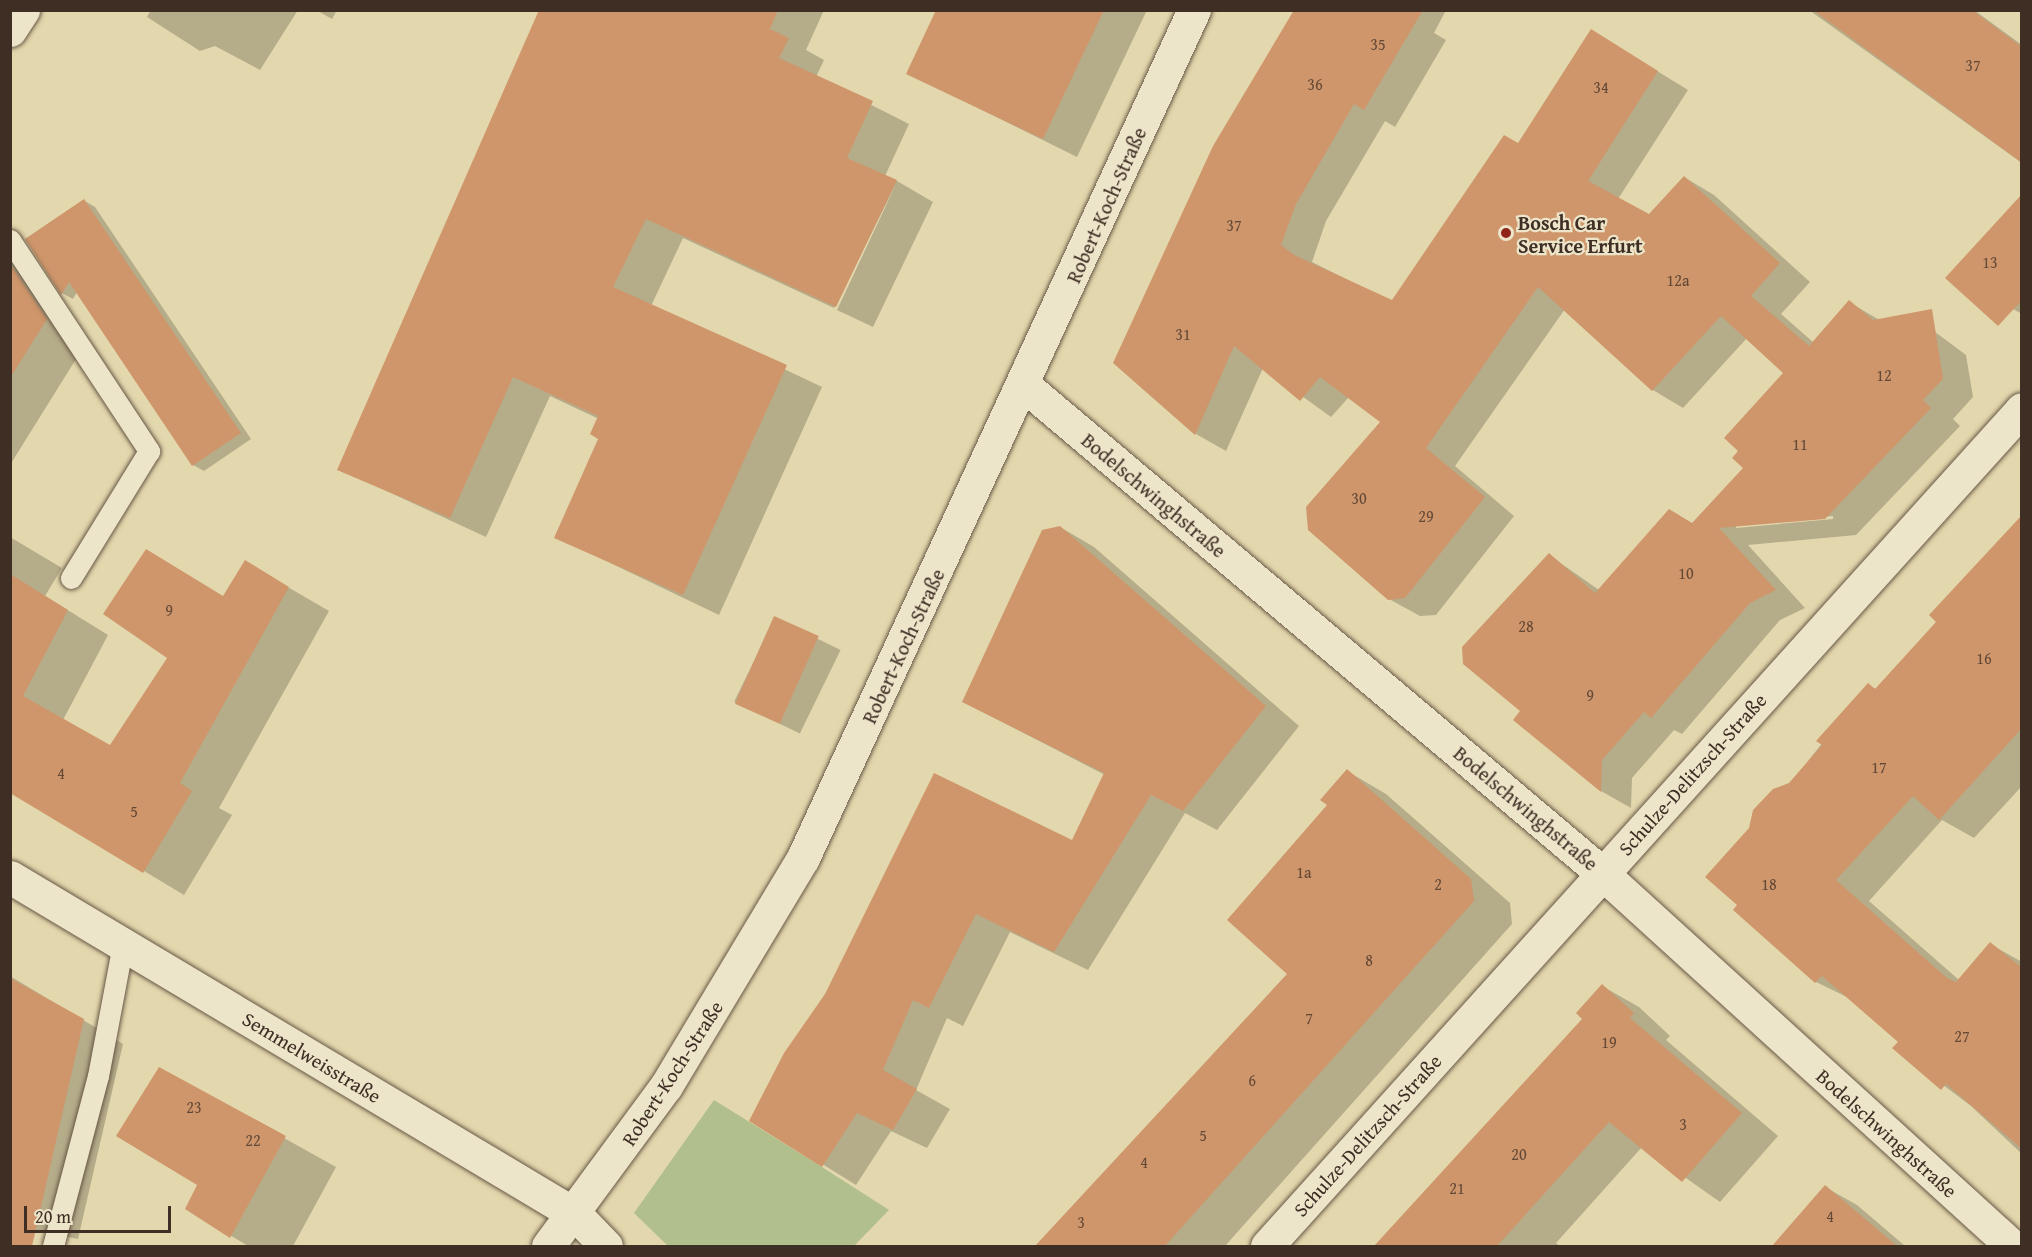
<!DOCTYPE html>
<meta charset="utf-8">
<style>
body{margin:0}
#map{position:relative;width:2032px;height:1257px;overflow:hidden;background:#e3d7ad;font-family:"Gentium Book Plus",serif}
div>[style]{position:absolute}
.green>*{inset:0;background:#b1bf8c}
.shadow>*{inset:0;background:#0003;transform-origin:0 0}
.building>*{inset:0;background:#cf966b;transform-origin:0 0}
.roads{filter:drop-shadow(0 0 2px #685846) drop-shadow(0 0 2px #685846)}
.lane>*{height:21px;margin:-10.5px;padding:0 10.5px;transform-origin:10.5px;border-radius:10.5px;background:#ede5ca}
.street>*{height:33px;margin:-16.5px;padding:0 16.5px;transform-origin:16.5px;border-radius:16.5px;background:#ede5ca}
.secondary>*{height:33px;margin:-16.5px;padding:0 16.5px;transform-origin:16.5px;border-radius:16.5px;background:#ede5ca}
.dots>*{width:16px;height:16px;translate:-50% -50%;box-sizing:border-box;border:3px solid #ede5ca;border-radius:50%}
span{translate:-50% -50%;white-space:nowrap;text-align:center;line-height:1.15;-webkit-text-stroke:4.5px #ede5ca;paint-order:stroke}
.number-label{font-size:16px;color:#634836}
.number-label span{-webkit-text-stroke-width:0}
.street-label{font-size:20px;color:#3f2e24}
.poi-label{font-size:20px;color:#3f2e24;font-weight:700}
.left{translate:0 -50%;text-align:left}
.frame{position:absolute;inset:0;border:12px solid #3f2e24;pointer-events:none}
.scale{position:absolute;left:24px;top:1206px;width:147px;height:27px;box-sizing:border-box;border:3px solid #3f2e24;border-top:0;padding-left:8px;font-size:18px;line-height:21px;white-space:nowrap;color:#3f2e24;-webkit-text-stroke:4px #ede5ca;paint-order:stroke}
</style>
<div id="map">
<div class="green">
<div style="clip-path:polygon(714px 1100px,822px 1167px,889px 1210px,854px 1246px,668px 1246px,634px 1213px)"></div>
</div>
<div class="shadow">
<div style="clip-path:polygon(151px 10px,298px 10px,260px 70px,215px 46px,200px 51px,147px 17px)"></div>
<div style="clip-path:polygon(316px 10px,337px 10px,332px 19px)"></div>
<div style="clip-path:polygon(542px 10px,824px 10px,806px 50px,824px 60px,816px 77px,909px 124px,885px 176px,897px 181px,933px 202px,873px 327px,837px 310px,897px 182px,834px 308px,683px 238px,651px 306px,822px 387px,719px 615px,556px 537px,600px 438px,599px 419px,550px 396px,486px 537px,339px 469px)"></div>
<div style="clip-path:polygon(938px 10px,1147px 10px,1077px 157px,908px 73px)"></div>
<div style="clip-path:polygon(evenodd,1296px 10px,1446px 10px,1434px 33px,1446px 40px,1395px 127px,1385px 121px,1326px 221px,1312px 262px,1392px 302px,1519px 145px,1592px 31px,1688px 90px,1618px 199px,1649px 216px,1684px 177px,1714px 195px,1810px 282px,1781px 314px,1813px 342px,1849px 302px,1881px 321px,1911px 314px,1966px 355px,1973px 397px,1953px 419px,1960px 426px,1856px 535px,1748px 545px,1805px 608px,1780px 620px,1682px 734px,1674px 730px,1632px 778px,1631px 808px,1601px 791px,1515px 720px,1522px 711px,1549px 555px,1599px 590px,1693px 525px,1745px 468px,1785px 373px,1747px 338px,1683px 408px,1653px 390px,1565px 309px,1455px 466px,1514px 516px,1436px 615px,1420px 616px,1389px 599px,1382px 422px,1349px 397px,1331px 417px,1263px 368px,1226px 451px,1196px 434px,1115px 363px,1296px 10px,1833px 516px,1833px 519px,1736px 528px,1736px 525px,1833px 516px)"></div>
<div style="clip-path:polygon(1809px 10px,1974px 10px,2022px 45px,2022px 163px)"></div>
<div style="clip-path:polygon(85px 201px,95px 207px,251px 439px,204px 471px,193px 465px,77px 292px,73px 299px,62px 293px,27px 239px)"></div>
<div style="clip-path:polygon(2022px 240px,2022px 314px,2013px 309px)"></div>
<div style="clip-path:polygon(10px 254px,86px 343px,10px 465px)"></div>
<div style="clip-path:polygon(2022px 516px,2022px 786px,1974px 838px,1942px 820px,1869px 901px,1959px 980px,1990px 944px,2022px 962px,2022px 1154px,1971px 1106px,1894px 1048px,1900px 1041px,1851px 999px,1816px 982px,1735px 910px,1790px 784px,1868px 685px,1876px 689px,1938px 621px)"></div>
<div style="clip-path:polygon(1060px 527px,1094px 547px,1299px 726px,1217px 830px,1185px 813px,1088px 970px,1010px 932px,963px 1026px,947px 1018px,916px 1090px,950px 1109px,927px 1148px,891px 1131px,856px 1185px,751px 1120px,785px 1054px,1073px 842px,1105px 775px,964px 702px)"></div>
<div style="clip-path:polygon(10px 537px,62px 568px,45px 596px,108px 635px,63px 720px,111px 747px,224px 597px,286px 586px,329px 611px,219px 808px,232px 815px,184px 895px,144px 871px,10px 688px)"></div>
<div style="left:775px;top:618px;width:73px;height:93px;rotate:26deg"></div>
<div style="clip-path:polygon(1347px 771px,1386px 794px,1510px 903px,1512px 924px,1225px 1246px,1037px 1246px,1290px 973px,1329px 805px)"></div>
<div style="clip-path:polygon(10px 976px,123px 1044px,78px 1239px,10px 1225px)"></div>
<div style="clip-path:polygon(1602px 986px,1639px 1007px,1670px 1036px,1666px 1040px,1778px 1136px,1720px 1202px,1642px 1147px,1556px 1243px,1560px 1246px,1376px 1246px,1584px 1019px)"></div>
<div style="clip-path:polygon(160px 1069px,336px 1167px,293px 1246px,248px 1246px,187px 1209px,199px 1184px)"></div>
<div style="clip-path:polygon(1825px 1187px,1857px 1205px,1905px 1246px,1774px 1246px)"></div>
</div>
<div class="building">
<div style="clip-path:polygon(539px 10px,778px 10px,770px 29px,789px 38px,779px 58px,873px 101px,847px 158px,897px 180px,836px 307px,646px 219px,613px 287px,787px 365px,683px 595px,554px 538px,598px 439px,590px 434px,598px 416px,513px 377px,450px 518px,337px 470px)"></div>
<div style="clip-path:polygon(936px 10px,1104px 10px,1043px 139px,906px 74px)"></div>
<div style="clip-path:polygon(1294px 10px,1423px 10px,1364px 110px,1354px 104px,1296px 204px,1281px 245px,1294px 255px,1392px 300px,1504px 135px,1518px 143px,1591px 29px,1658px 71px,1588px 181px,1649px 214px,1684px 176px,1780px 263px,1751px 296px,1809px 346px,1849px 300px,1873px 320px,1932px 309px,1943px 379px,1923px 400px,1931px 408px,1825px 519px,1719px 528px,1776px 590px,1750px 603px,1651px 718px,1644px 712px,1602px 760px,1601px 792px,1513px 720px,1520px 711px,1463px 664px,1462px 647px,1549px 553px,1595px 593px,1669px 509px,1692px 523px,1743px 468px,1732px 458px,1738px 451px,1724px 438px,1783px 373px,1721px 316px,1652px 391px,1538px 287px,1426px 448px,1485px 497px,1405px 598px,1388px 600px,1308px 530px,1306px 507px,1380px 422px,1320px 377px,1300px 401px,1234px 346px,1195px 435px,1113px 363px,1213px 146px)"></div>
<div style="clip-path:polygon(1813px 10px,1972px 10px,2022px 47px,2022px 163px)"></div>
<div style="clip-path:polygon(2022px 194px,2022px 300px,1998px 326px,1945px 278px)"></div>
<div style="clip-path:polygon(84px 199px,241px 433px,192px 466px,69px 282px,61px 295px,25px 239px)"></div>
<div style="clip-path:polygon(10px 264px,47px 319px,10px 378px)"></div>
<div style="clip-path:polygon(2022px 515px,2022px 728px,1939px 820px,1913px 796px,1836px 880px,1947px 978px,1956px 982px,1990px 942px,2022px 968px,2022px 1149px,1946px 1084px,1941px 1090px,1892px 1048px,1898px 1042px,1822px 976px,1815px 983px,1733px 910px,1737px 905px,1705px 877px,1749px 828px,1753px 810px,1773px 789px,1789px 783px,1822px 745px,1816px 741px,1868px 683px,1875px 689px,1936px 622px,1929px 615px)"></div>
<div style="clip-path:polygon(1060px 526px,1266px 706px,1183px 811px,1151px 795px,1054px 952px,976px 914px,929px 1008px,913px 1000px,883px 1070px,917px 1089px,893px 1130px,857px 1113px,822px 1167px,749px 1121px,784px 1053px,825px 994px,934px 773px,1072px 840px,1104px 773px,962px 702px,1042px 530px)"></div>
<div style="clip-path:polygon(146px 549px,223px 596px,245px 560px,289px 587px,180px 783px,192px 791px,143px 873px,10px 793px,10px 574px,68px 610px,23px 696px,110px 745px,167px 658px,103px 614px)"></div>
<div style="left:774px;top:616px;width:49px;height:96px;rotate:24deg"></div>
<div style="clip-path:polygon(1347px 769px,1471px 879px,1474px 901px,1165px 1246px,1035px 1246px,1287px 974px,1227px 920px,1327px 805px,1320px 800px)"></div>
<div style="clip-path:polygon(10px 978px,84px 1019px,32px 1246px,10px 1246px)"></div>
<div style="clip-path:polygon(1602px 984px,1634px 1013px,1630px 1018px,1742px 1113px,1682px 1182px,1609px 1122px,1497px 1246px,1374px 1246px,1582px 1019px,1576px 1013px)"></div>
<div style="clip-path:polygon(159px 1067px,286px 1136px,230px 1238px,185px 1209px,197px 1185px,116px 1136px)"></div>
<div style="clip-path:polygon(1825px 1185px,1897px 1246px,1772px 1246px)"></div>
</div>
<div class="roads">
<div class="lane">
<div style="left:10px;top:240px;width:253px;rotate:56.6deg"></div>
<div style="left:149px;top:451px;width:149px;rotate:121.6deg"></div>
<div style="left:53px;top:1246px;width:176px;rotate:-75.2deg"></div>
<div style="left:98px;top:1076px;width:134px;rotate:-79.3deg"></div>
</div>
<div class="street">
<div style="left:1025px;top:386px;width:756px;rotate:40.17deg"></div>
<div style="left:1603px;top:874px;width:553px;rotate:42.29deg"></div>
<div style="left:10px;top:877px;width:659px;rotate:30.84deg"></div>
<div style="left:576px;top:1215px;width:43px;rotate:45.9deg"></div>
<div style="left:548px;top:1246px;width:199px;rotate:-53.6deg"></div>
<div style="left:666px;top:1086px;width:266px;rotate:-59deg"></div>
<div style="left:803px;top:858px;width:934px;rotate:-65.25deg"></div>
<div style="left:1267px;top:1246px;width:1127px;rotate:-47.95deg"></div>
</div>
<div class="secondary">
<div style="left:10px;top:30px;width:24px;rotate:-57deg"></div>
</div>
</div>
<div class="dots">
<div style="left:1506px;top:233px;background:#8f2418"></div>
</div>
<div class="number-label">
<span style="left:1378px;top:44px">35</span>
<span style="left:1973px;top:65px">37</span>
<span style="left:1315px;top:84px">36</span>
<span style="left:1601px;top:87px">34</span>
<span style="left:1234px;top:225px">37</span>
<span style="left:1990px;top:262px">13</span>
<span style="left:1678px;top:280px">12a</span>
<span style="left:1183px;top:334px">31</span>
<span style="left:1884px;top:375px">12</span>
<span style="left:1800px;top:444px">11</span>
<span style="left:1359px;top:498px">30</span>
<span style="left:1426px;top:516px">29</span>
<span style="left:1686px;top:573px">10</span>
<span style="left:169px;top:610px">9</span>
<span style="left:1526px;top:626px">28</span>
<span style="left:1984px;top:658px">16</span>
<span style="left:1590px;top:695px">9</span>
<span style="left:1879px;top:767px">17</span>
<span style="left:61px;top:773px">4</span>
<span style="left:134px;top:811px">5</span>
<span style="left:1304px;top:872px">1a</span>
<span style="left:1438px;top:884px">2</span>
<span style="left:1769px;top:884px">18</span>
<span style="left:1369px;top:960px">8</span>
<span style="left:1309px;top:1018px">7</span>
<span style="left:1962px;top:1036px">27</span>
<span style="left:1609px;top:1042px">19</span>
<span style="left:1252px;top:1080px">6</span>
<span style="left:194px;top:1107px">23</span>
<span style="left:1683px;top:1124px">3</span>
<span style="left:1203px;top:1135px">5</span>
<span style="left:253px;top:1140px">22</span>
<span style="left:1519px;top:1154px">20</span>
<span style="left:1144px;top:1162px">4</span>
<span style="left:1457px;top:1188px">21</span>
<span style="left:1830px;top:1216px">4</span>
<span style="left:1081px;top:1222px">3</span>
</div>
<div class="street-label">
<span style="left:1106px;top:205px;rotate:-66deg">Robert-Koch-Straße</span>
<span style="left:1154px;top:495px;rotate:40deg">Bodelschwinghstraße</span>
<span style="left:903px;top:646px;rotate:-65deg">Robert-Koch-Straße</span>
<span style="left:1692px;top:774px;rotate:-48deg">Schulze-Delitzsch-Straße</span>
<span style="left:1526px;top:808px;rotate:40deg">Bodelschwinghstraße</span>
<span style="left:312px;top:1057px;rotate:31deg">Semmelweisstraße</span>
<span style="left:672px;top:1073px;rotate:-57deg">Robert-Koch-Straße</span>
<span style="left:1887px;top:1133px;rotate:42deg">Bodelschwinghstraße</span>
<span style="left:1367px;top:1135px;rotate:-48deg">Schulze-Delitzsch-Straße</span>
</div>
<div class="poi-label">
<span class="left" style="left:1518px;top:234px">Bosch Car<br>Service Erfurt</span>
</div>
<div class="frame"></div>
<div class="scale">20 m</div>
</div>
